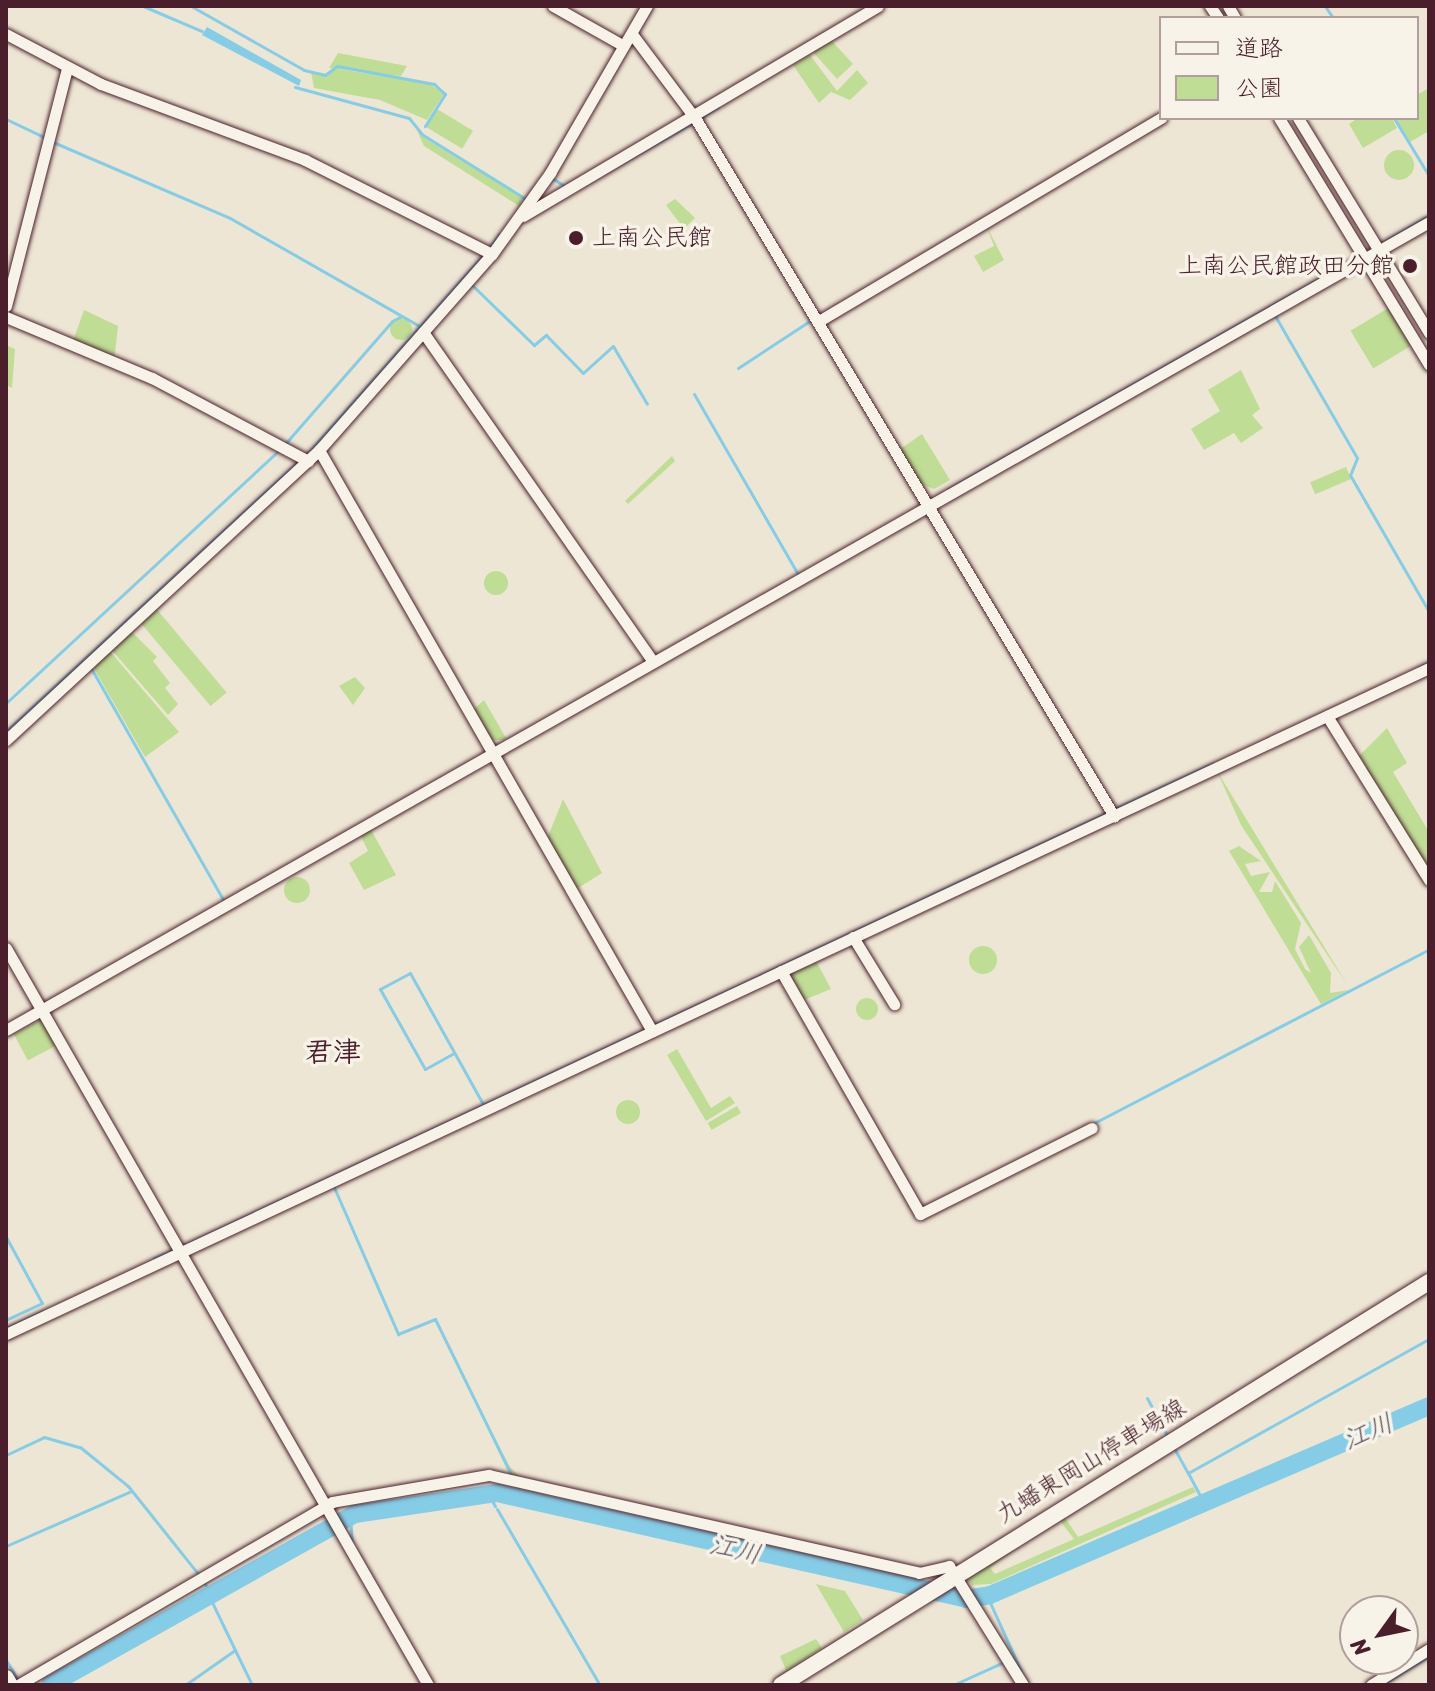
<!DOCTYPE html>
<meta charset="utf-8">
<style>
body{margin:0}
#map{position:relative;width:1435px;height:1691px;overflow:hidden;background:#eee6d4;font-family:Sriracha,"Klee One",sans-serif}
div>[style]{position:absolute}
.green>*{inset:0;background:#bfdd95;transform-origin:0 0}
.round{border-radius:50%}
.water>*{inset:0;background:#85cde6}
.stream>*{height:3px;margin:-1.5px;padding:0 1.5px;transform-origin:1.5px;border-radius:1.5px;background:#85cde6}
.river>*{height:18px;margin:-9px;padding:0 9px;transform-origin:9px;border-radius:9px;background:#85cde6}
.roads{filter:drop-shadow(0 0 2px #4a1f2b) drop-shadow(0 0 2px #4a1f2b)}
.street>*{height:11px;margin:-5.5px;padding:0 5.5px;transform-origin:5.5px;border-radius:5.5px;background:#f7f3e8}
.secondary>*{height:16px;margin:-8px;padding:0 8px;transform-origin:8px;border-radius:8px;background:#f7f3e8}
.dots>*{width:22px;height:22px;translate:-50% -50%;box-sizing:border-box;border:4px solid #f7f3e8;border-radius:50%}
span{translate:-50% -50%;white-space:nowrap;text-align:center;line-height:1.15;-webkit-text-stroke:7px #f7f3e8;paint-order:stroke}
.poi-label{font-size:24px;color:#4a1f2b}
.left{translate:0 -50%;text-align:left}
.right{translate:-100% -50%;text-align:right}
.street-label{font-size:24px;color:#4a1f2b}
.water-label{font-size:26px;color:#5c5363;font-style:italic}
.quarter-label{font-size:28px;color:#4a1f2b;font-weight:700}
.frame{position:absolute;inset:0;border:8px solid #4a1f2b;pointer-events:none}
.legend{position:absolute;left:1159px;top:16px;width:260px;height:104px;box-sizing:border-box;background:#f7f3e8;border:2px solid #b29e9c;margin:0;padding:10px 14px;list-style:none;font-size:24px;color:#4a1f2b}
.legend li{display:flex;align-items:center;gap:16px;height:40px}
.legend b{width:40px;border:2px solid #b29e9c}
.north{position:absolute;left:1339px;top:1595px;width:80px;height:80px;box-sizing:border-box;background:#f7f3e8;border:2px solid #b29e9c;border-radius:50%;rotate:237deg;font-size:22px;font-weight:700;line-height:32px;text-align:center;color:#4a1f2b}
.north::after{content:'';display:block;margin:auto;width:28px;height:36px;background:#4a1f2b;clip-path:polygon(50% 0,100% 100%,50% 72%,0 100%)}
</style>
<div id="map">
<div class="green">
<div style="clip-path:polygon(832px 41px,853px 64px,837px 79px,813px 52px)"></div>
<div style="clip-path:polygon(338px 53px,407px 66px,401px 76px,329px 68px)"></div>
<div style="clip-path:polygon(810px 55px,837px 91px,857px 70px,868px 83px,850px 100px,831px 92px,819px 103px,793px 65px)"></div>
<div style="clip-path:polygon(333px 68px,431px 84px,444px 94px,427px 120px,380px 100px,314px 88px,311px 72px,328px 76px)"></div>
<div style="clip-path:polygon(1429px 88px,1429px 131px,1410px 142px,1396px 118px,1417px 118px,1417px 95px)"></div>
<div style="left:437px;top:109px;width:42px;height:21px;rotate:31deg"></div>
<div style="clip-path:polygon(1358px 118px,1392px 118px,1397px 128px,1363px 148px,1349px 124px)"></div>
<div style="clip-path:polygon(414px 124px,423px 137px,523px 198px,519px 206px,424px 146px)"></div>
<div class="round" style="left:1384px;top:150px;width:30px;height:30px"></div>
<div style="clip-path:polygon(675px 199px,695px 218px,684px 229px,666px 205px)"></div>
<div style="clip-path:polygon(986px 225px,1004px 260px,983px 272px,974px 256px,994px 246px)"></div>
<div style="left:1390px;top:307px;width:44px;height:46px;rotate:59deg"></div>
<div style="clip-path:polygon(84px 310px,118px 326px,114px 362px,72px 344px)"></div>
<div class="round" style="left:390px;top:318px;width:22px;height:22px"></div>
<div style="clip-path:polygon(6px 345px,15px 349px,12px 388px,6px 385px)"></div>
<div style="clip-path:polygon(1241px 370px,1260px 409px,1252px 415px,1263px 428px,1241px 443px,1234px 433px,1204px 450px,1191px 429px,1220px 411px,1208px 390px)"></div>
<div style="clip-path:polygon(922px 434px,950px 480px,934px 489px,918px 483px,899px 450px)"></div>
<div style="clip-path:polygon(672px 456px,675px 461px,628px 504px,625px 501px)"></div>
<div style="left:1346px;top:467px;width:13px;height:39px;rotate:67deg"></div>
<div class="round" style="left:484px;top:571px;width:24px;height:24px"></div>
<div style="left:154px;top:606px;width:113px;height:21px;rotate:50deg"></div>
<div style="clip-path:polygon(130px 630px,157px 657px,153px 661px,170px 683px,165px 688px,178px 704px,168px 715px,110px 648px)"></div>
<div style="clip-path:polygon(108px 649px,179px 732px,145px 757px,92px 665px)"></div>
<div style="clip-path:polygon(355px 677px,365px 688px,353px 705px,339px 686px)"></div>
<div style="clip-path:polygon(484px 700px,506px 738px,504px 740px,490px 740px,473px 710px)"></div>
<div style="clip-path:polygon(1387px 728px,1407px 763px,1393px 772px,1429px 832px,1429px 873px,1358px 757px)"></div>
<div style="clip-path:polygon(1217px 771px,1348px 986px,1241px 825px)"></div>
<div style="clip-path:polygon(563px 799px,602px 873px,575px 890px,547px 839px)"></div>
<div style="clip-path:polygon(370px 828px,396px 875px,364px 890px,349px 863px,368px 851px,360px 834px)"></div>
<div style="clip-path:polygon(1239px 846px,1261px 861px,1245px 864px,1251px 876px,1270px 872px,1259px 892px,1272px 892px,1275px 881px,1301px 923px,1295px 949px,1305px 969px,1311px 973px,1299px 947px,1309px 935px,1331px 973px,1330px 993px,1349px 990px,1321px 1004px,1229px 851px)"></div>
<div class="round" style="left:284px;top:877px;width:26px;height:26px"></div>
<div class="round" style="left:969px;top:946px;width:28px;height:28px"></div>
<div style="clip-path:polygon(815px 959px,831px 989px,804px 1000px,787px 971px)"></div>
<div class="round" style="left:856px;top:998px;width:22px;height:22px"></div>
<div style="left:42px;top:1019px;width:30px;height:32px;rotate:62deg"></div>
<div style="clip-path:polygon(677px 1049px,711px 1108px,730px 1096px,735px 1103px,706px 1121px,667px 1055px)"></div>
<div class="round" style="left:616px;top:1100px;width:24px;height:24px"></div>
<div style="left:737px;top:1106px;width:8px;height:34px;rotate:60deg"></div>
<div style="clip-path:polygon(474px 1400px,510px 1467px,520px 1477px,509px 1474px)"></div>
<div style="clip-path:polygon(evenodd,1193px 1487px,1196px 1492px,991px 1584px,972px 1585px,966px 1576px,1062px 1513px,1078px 1537px,1193px 1487px,1058px 1518px,1074px 1539px,995px 1574px,990px 1568px,1058px 1518px)"></div>
<div style="clip-path:polygon(816px 1584px,845px 1591px,863px 1620px,844px 1632px)"></div>
<div style="clip-path:polygon(816px 1639px,822px 1648px,764px 1685px,786px 1670px,780px 1656px)"></div>
</div>
<div class="water">
<div style="clip-path:polygon(207px 27px,301px 80px,299px 86px,202px 35px)"></div>
</div>
<div class="stream">
<div style="left:143px;top:6px;width:64px;rotate:23deg"></div>
<div style="left:191px;top:6px;width:130px;rotate:29.5deg"></div>
<div style="left:304px;top:70px;width:22px;rotate:13deg"></div>
<div style="left:325px;top:75px;width:15px;rotate:-37deg"></div>
<div style="left:337px;top:66px;width:99px;rotate:10.5deg"></div>
<div style="left:434px;top:84px;width:15px;rotate:42deg"></div>
<div style="left:445px;top:94px;width:38px;rotate:122deg"></div>
<div style="left:1325px;top:6px;width:14px;rotate:56deg"></div>
<div style="left:295px;top:87px;width:118px;rotate:15.2deg"></div>
<div style="left:409px;top:118px;width:22px;rotate:51deg"></div>
<div style="left:423px;top:135px;width:121px;rotate:31.9deg"></div>
<div style="left:700px;top:118px;width:21px;rotate:-31deg"></div>
<div style="left:1394px;top:118px;width:68px;rotate:58.9deg"></div>
<div style="left:6px;top:119px;width:44px;rotate:25.4deg"></div>
<div style="left:53px;top:142px;width:193px;rotate:23.2deg"></div>
<div style="left:230px;top:218px;width:196px;rotate:29.7deg"></div>
<div style="left:552px;top:178px;width:15px;rotate:32deg"></div>
<div style="left:573px;top:191px;width:139px;rotate:-29.7deg"></div>
<div style="left:1383px;top:242px;width:53px;rotate:-30.4deg"></div>
<div style="left:492px;top:244px;width:12px;rotate:-55deg"></div>
<div style="left:471px;top:284px;width:88px;rotate:44.1deg"></div>
<div style="left:534px;top:345px;width:16px;rotate:-40deg"></div>
<div style="left:546px;top:335px;width:53px;rotate:45.8deg"></div>
<div style="left:583px;top:373px;width:40px;rotate:-42deg"></div>
<div style="left:613px;top:346px;width:67px;rotate:59.6deg"></div>
<div style="left:1274px;top:314px;width:166px;rotate:60deg"></div>
<div style="left:1357px;top:458px;width:18px;rotate:112deg"></div>
<div style="left:1350px;top:475px;width:158px;rotate:60deg"></div>
<div style="left:738px;top:368px;width:87px;rotate:-33.3deg"></div>
<div style="left:694px;top:394px;width:208px;rotate:60deg"></div>
<div style="left:284px;top:445px;width:164px;rotate:-48.9deg"></div>
<div style="left:392px;top:321px;width:11px;rotate:-27deg"></div>
<div style="left:402px;top:316px;width:20px;rotate:30deg"></div>
<div style="left:306px;top:455px;width:264px;rotate:-48.5deg"></div>
<div style="left:948px;top:489px;width:469px;rotate:-29.6deg"></div>
<div style="left:1419px;top:667px;width:11px;rotate:-27deg"></div>
<div style="left:91px;top:668px;width:268px;rotate:60.3deg"></div>
<div style="left:6px;top:703px;width:372px;rotate:-42.8deg"></div>
<div style="left:6px;top:731px;width:400px;rotate:-42.7deg"></div>
<div style="left:1114px;top:809px;width:109px;rotate:-24.9deg"></div>
<div style="left:454px;top:1053px;width:33px;rotate:151deg"></div>
<div style="left:425px;top:1069px;width:92px;rotate:-119.4deg"></div>
<div style="left:380px;top:989px;width:34px;rotate:-28deg"></div>
<div style="left:410px;top:973px;width:150px;rotate:60.9deg"></div>
<div style="left:1094px;top:1123px;width:377px;rotate:-27.4deg"></div>
<div style="left:333px;top:1185px;width:163px;rotate:66.4deg"></div>
<div style="left:398px;top:1334px;width:40px;rotate:-22deg"></div>
<div style="left:435px;top:1319px;width:173px;rotate:63.9deg"></div>
<div style="left:6px;top:1237px;width:75px;rotate:61.4deg"></div>
<div style="left:42px;top:1303px;width:40px;rotate:155deg"></div>
<div style="left:180px;top:1247px;width:1025px;rotate:-25.11deg"></div>
<div style="left:154px;top:1258px;width:21px;rotate:-23deg"></div>
<div style="left:6px;top:1328px;width:41px;rotate:-24.7deg"></div>
<div style="left:1147px;top:1398px;width:42px;rotate:61.6deg"></div>
<div style="left:1174px;top:1448px;width:29px;rotate:61deg"></div>
<div style="left:6px;top:1455px;width:42px;rotate:-25.3deg"></div>
<div style="left:44px;top:1437px;width:37px;rotate:16deg"></div>
<div style="left:80px;top:1447px;width:62px;rotate:39.1deg"></div>
<div style="left:128px;top:1486px;width:114px;rotate:51.4deg"></div>
<div style="left:516px;top:1485px;width:16px;rotate:63deg"></div>
<div style="left:488px;top:1493px;width:15px;rotate:62deg"></div>
<div style="left:1204px;top:1503px;width:34px;rotate:-118deg"></div>
<div style="left:1188px;top:1473px;width:276px;rotate:-29.1deg"></div>
<div style="left:497px;top:1509px;width:204px;rotate:59.7deg"></div>
<div style="left:350px;top:1515px;width:28px;rotate:86deg"></div>
<div style="left:6px;top:1546px;width:137px;rotate:-23.7deg"></div>
<div style="left:205px;top:1584px;width:9px;rotate:58deg"></div>
<div style="left:987px;top:1596px;width:82px;rotate:65.6deg"></div>
<div style="left:235px;top:1650px;width:39px;rotate:64deg"></div>
<div style="left:6px;top:1660px;width:21px;rotate:59deg"></div>
<div style="left:185px;top:1685px;width:61px;rotate:-35deg"></div>
<div style="left:235px;top:1650px;width:62px;rotate:-115.7deg"></div>
<div style="left:953px;top:1685px;width:56px;rotate:-24.3deg"></div>
<div style="left:1382px;top:1685px;width:55px;rotate:-31.7deg"></div>
</div>
<div class="river">
<div style="left:50px;top:1685px;width:350px;rotate:-29.3deg"></div>
<div style="left:355px;top:1514px;width:144px;rotate:-8.4deg"></div>
<div style="left:497px;top:1493px;width:481px;rotate:12.7deg"></div>
<div style="left:966px;top:1599px;width:24px;rotate:-9deg"></div>
<div style="left:990px;top:1595px;width:478px;rotate:-23.3deg"></div>
</div>
<div class="roads">
<div class="street">
<div style="left:553px;top:6px;width:81px;rotate:29.4deg"></div>
<div style="left:1210px;top:6px;width:14px;rotate:56deg"></div>
<div style="left:1228px;top:6px;width:14px;rotate:60deg"></div>
<div style="left:6px;top:34px;width:107px;rotate:27.8deg"></div>
<div style="left:101px;top:84px;width:218px;rotate:20.4deg"></div>
<div style="left:305px;top:160px;width:209px;rotate:26.7deg"></div>
<div style="left:632px;top:34px;width:109px;rotate:53.2deg"></div>
<div style="left:697px;top:121px;width:811px;rotate:59.04deg"></div>
<div style="left:1279px;top:118px;width:289px;rotate:58.7deg"></div>
<div style="left:1298px;top:118px;width:252px;rotate:58.6deg"></div>
<div style="left:523px;top:216px;width:412px;rotate:-30.6deg"></div>
<div style="left:6px;top:306px;width:245px;rotate:-75.6deg"></div>
<div style="left:6px;top:317px;width:158px;rotate:22.7deg"></div>
<div style="left:152px;top:378px;width:177px;rotate:28deg"></div>
<div style="left:819px;top:321px;width:398px;rotate:-30.7deg"></div>
<div style="left:423px;top:332px;width:402px;rotate:55.1deg"></div>
<div style="left:319px;top:450px;width:670px;rotate:60.18deg"></div>
<div style="left:1327px;top:716px;width:193px;rotate:58.1deg"></div>
<div style="left:6px;top:740px;width:427px;rotate:-42.8deg"></div>
<div style="left:319px;top:450px;width:261px;rotate:-48.6deg"></div>
<div style="left:492px;top:254px;width:100px;rotate:-54.4deg"></div>
<div style="left:550px;top:173px;width:193px;rotate:-59.9deg"></div>
<div style="left:853px;top:937px;width:79px;rotate:58.5deg"></div>
<div style="left:6px;top:948px;width:849px;rotate:60.2deg"></div>
<div style="left:781px;top:971px;width:280px;rotate:60.2deg"></div>
<div style="left:920px;top:1214px;width:192px;rotate:-26.6deg"></div>
<div style="left:6px;top:1030px;width:1636px;rotate:-29.59deg"></div>
<div style="left:6px;top:1334px;width:1571px;rotate:-25.08deg"></div>
<div style="left:18px;top:1685px;width:363px;rotate:-30.2deg"></div>
<div style="left:332px;top:1502px;width:159px;rotate:-9.8deg"></div>
<div style="left:489px;top:1475px;width:441px;rotate:12.8deg"></div>
<div style="left:919px;top:1573px;width:31px;rotate:-13deg"></div>
<div style="left:949px;top:1566px;width:140px;rotate:58.1deg"></div>
<div style="left:1371px;top:1685px;width:68px;rotate:-31.8deg"></div>
</div>
<div class="secondary">
<div style="left:6px;top:1678px;width:8px;rotate:60deg"></div>
<div style="left:781px;top:1685px;width:763px;rotate:-31.88deg"></div>
</div>
</div>
<div class="dots">
<div style="left:576px;top:238px;background:#4a1f2b"></div>
<div style="left:1410px;top:266px;background:#4a1f2b"></div>
</div>
<div class="poi-label">
<span class="left" style="left:592px;top:238px">上南公民館</span>
<span class="right" style="left:1394px;top:266px">上南公民館政田分館</span>
</div>
<div class="street-label">
<span style="left:1091px;top:1461px;rotate:-31deg">九蟠東岡山停車場線</span>
</div>
<div class="water-label">
<span style="left:1368px;top:1432px;rotate:-23deg">江川</span>
<span style="left:735px;top:1550px;rotate:13deg">江川</span>
</div>
<div class="quarter-label">
<span style="left:333px;top:1052px">君津</span>
</div>
<div class="frame"></div>
<ul class="legend">
<li><b style="height:10px;background:#f7f3e8"></b>道路</li>
<li><b style="height:22px;background:#bfdd95"></b>公園</li>
</ul>
<div class="north">N</div>
</div>
